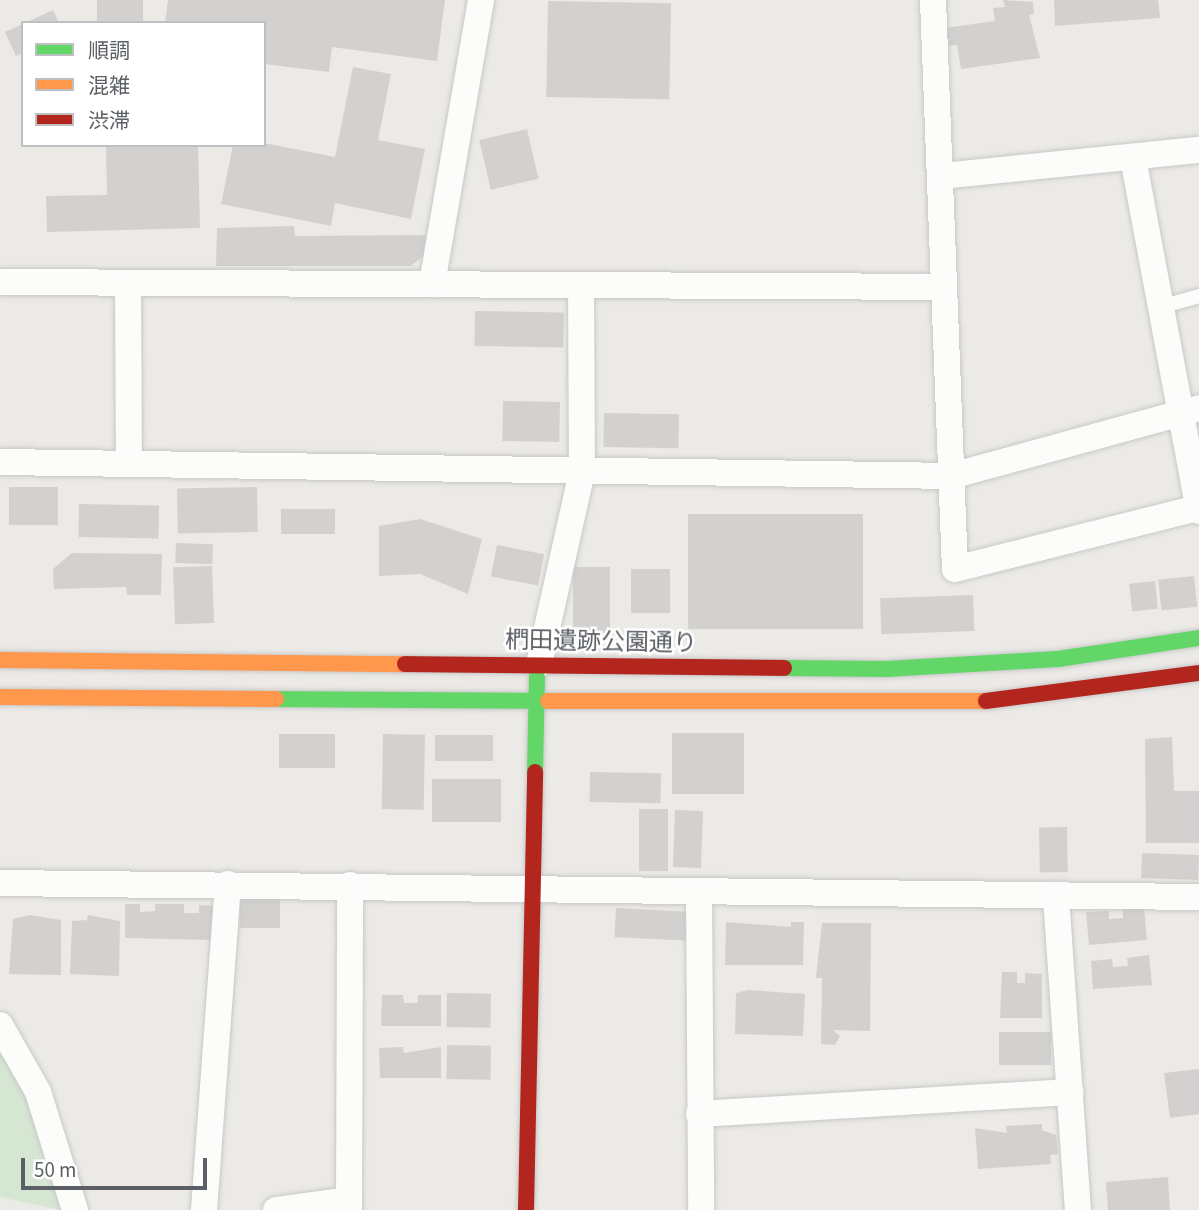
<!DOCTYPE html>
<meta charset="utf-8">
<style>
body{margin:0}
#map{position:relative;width:1199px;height:1210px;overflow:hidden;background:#eceae6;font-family:"Source Sans 3","Noto Sans JP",sans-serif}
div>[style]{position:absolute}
.green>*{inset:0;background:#d5e7d2}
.building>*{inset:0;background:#d3d1cf;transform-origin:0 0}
.roads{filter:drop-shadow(0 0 2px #c8c8c8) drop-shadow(0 0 2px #c8c8c8)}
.lane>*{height:14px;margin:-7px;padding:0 7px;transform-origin:7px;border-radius:7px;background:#fcfcfb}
.street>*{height:26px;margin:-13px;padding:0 13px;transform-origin:13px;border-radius:13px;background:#fcfcfb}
.fast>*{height:16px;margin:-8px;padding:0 8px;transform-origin:8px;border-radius:8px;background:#63d668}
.slow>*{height:16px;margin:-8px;padding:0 8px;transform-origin:8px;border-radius:8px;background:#ff974d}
.jam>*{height:16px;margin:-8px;padding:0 8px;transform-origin:8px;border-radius:8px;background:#b3261e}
span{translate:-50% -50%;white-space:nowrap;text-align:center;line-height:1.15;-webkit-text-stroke:5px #fff;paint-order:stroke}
.street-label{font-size:24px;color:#5c6064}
.legend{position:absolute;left:21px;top:21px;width:245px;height:126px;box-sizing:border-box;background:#fff;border:2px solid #bebfc1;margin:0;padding:9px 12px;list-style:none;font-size:21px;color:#5c6064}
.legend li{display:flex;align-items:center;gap:14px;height:35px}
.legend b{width:35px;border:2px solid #bebfc1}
.scale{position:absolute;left:21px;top:1158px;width:186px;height:32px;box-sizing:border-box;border:4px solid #5c6064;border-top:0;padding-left:9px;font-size:21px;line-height:24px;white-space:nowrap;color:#5c6064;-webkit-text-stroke:5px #fff;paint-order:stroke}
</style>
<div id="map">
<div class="green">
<div style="clip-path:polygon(0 1049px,24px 1084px,61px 1210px,0 1197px)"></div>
</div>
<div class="building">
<div style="left:97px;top:0;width:46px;height:23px"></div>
<div style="clip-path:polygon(168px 0,445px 0,437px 61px,332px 47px,329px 72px,264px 64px,264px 23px,165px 23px)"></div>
<div style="clip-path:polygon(1003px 0,1033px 2px,1034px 14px,1029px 15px,1040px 58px,961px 69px,957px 45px,948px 46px,945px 28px,995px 21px,993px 8px,1005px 7px)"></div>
<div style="clip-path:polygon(1054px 0,1158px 0,1160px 18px,1055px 26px)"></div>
<div style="left:548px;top:1px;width:123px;height:96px;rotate:1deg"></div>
<div style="clip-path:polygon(53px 10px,59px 23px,25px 23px)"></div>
<div style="clip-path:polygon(23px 24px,23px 53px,16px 56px,5px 32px)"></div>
<div style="clip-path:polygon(353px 67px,391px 74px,378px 140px,425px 149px,411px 219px,335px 203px,331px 226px,221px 204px,233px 145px,264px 143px,335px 157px)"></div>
<div style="left:527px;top:129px;width:51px;height:49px;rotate:77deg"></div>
<div style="clip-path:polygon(106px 145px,198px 145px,200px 228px,47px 232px,46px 196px,107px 195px)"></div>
<div style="clip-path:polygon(294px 226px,295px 236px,426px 235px,423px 256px,411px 266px,216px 266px,217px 228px)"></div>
<div style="left:475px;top:311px;width:89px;height:35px;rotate:1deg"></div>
<div style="left:503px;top:401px;width:57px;height:40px;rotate:1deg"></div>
<div style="left:604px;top:413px;width:75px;height:34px;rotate:1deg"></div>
<div style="left:58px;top:487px;width:38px;height:49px;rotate:90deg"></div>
<div style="left:257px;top:487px;width:45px;height:80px;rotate:89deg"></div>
<div style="left:79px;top:504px;width:80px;height:33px;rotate:1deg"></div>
<div style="left:281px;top:509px;width:54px;height:25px"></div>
<div style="left:688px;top:514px;width:175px;height:115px"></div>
<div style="clip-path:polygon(420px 519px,482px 539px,468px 594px,420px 574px,379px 576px,379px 526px)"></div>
<div style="left:176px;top:543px;width:37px;height:20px;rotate:2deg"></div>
<div style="left:497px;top:545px;width:48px;height:32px;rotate:11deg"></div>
<div style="clip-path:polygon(72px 553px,162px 554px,161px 595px,127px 595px,126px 587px,54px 589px,53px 569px)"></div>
<div style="left:212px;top:566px;width:57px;height:39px;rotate:88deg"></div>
<div style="left:573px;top:567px;width:37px;height:66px"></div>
<div style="left:631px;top:569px;width:39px;height:44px"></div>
<div style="left:1194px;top:576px;width:31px;height:36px;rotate:84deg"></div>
<div style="left:1155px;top:581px;width:28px;height:26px;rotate:84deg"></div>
<div style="left:973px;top:595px;width:36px;height:93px;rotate:88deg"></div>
<div style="left:672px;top:733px;width:72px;height:61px"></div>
<div style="left:279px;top:734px;width:56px;height:34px"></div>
<div style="left:383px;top:734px;width:42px;height:75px;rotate:1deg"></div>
<div style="left:435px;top:735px;width:58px;height:26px"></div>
<div style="clip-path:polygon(1172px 737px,1174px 791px,1199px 791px,1199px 843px,1146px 843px,1145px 739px)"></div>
<div style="left:590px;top:772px;width:71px;height:30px;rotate:1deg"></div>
<div style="left:432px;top:779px;width:69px;height:43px"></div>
<div style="left:639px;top:809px;width:29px;height:62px"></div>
<div style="left:675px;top:810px;width:28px;height:57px;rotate:2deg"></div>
<div style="left:1067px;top:827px;width:45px;height:28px;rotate:89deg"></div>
<div style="left:1142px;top:853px;width:57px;height:25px;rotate:2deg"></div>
<div style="left:240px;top:897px;width:40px;height:31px"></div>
<div style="clip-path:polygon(125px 904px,140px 904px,140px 912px,155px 911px,155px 904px,184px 904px,184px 913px,199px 913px,199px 905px,215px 906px,213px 940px,125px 938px)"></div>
<div style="left:616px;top:908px;width:73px;height:29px;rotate:3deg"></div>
<div style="clip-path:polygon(1144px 908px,1147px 940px,1089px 945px,1086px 912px,1109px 911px,1109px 919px,1123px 918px,1123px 909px)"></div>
<div style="clip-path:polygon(30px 915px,61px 920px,61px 975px,9px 974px,13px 919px)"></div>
<div style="clip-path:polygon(88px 915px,120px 921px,119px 976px,70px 974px,72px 921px,87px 920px)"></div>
<div style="clip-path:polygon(726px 922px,791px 927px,791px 922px,804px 922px,803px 965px,725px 965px)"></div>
<div style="clip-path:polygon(822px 923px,871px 923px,870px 1031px,833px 1030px,840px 1036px,835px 1045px,821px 1044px,822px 978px,816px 978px)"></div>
<div style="clip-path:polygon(1149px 955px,1152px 985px,1093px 989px,1091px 961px,1112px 959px,1113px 967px,1128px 966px,1127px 958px)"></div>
<div style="clip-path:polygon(1002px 972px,1017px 972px,1017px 983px,1025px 983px,1025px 973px,1042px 974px,1042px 1018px,1000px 1018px)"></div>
<div style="clip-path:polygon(748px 990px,805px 994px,803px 1036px,735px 1034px,736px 993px)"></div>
<div style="left:447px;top:993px;width:44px;height:34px;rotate:1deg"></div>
<div style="clip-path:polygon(382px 995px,403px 995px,404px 1003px,418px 1003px,418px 995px,441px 995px,441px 1026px,381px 1026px)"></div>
<div style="left:999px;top:1032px;width:52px;height:33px"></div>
<div style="left:447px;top:1045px;width:44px;height:34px;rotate:1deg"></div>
<div style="clip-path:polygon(403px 1047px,404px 1053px,441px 1047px,441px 1078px,380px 1078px,379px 1048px)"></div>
<div style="clip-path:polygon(1199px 1069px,1199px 1114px,1170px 1118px,1164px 1073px)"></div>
<div style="clip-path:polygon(1042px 1124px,1042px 1130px,1056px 1135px,1058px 1154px,1050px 1155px,1051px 1164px,978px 1169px,975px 1128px,1007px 1133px,1006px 1126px)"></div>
<div style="clip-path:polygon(1168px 1177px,1170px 1210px,1108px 1210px,1106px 1182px)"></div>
</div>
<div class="roads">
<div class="lane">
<div style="left:1160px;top:307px;width:41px;rotate:-15.8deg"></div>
</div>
<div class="street">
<div style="left:933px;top:0;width:569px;rotate:87.79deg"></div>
<div style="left:955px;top:569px;width:251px;rotate:-14.1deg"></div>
<div style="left:1133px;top:158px;width:359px;rotate:79.4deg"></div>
<div style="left:941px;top:176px;width:259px;rotate:-5.8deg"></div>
<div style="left:0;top:282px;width:943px;rotate:0.3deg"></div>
<div style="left:128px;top:283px;width:179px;rotate:89.7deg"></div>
<div style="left:432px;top:284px;width:288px;rotate:-80.2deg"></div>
<div style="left:0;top:462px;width:951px;rotate:0.84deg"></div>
<div style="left:951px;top:476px;width:257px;rotate:-15.3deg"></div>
<div style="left:539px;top:664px;width:197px;rotate:-77.4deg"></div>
<div style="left:582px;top:472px;width:187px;rotate:-90.3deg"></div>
<div style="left:0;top:883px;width:1199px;rotate:0.67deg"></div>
<div style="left:699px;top:891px;width:319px;rotate:89.6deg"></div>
<div style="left:1056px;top:897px;width:314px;rotate:86deg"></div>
<div style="left:0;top:1025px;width:77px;rotate:60.4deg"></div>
<div style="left:38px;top:1092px;width:124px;rotate:72.6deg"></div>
<div style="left:699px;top:1114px;width:372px;rotate:-3.4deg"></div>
<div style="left:204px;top:1210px;width:327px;rotate:-85.8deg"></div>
<div style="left:276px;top:1210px;width:74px;rotate:-7.8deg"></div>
<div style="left:349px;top:1210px;width:325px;rotate:-89.8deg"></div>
</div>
<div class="fast">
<div style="left:784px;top:668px;width:102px;rotate:0.6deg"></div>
<div style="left:886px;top:669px;width:172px;rotate:-3.3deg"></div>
<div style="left:1058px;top:659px;width:143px;rotate:-8.5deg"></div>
<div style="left:276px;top:699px;width:272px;rotate:0.4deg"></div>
<div style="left:535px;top:772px;width:95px;rotate:-88.8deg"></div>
</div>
<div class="slow">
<div style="left:0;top:660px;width:405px;rotate:0.6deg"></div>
<div style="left:0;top:697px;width:276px;rotate:0.4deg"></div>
<div style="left:548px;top:701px;width:438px"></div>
</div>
<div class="jam">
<div style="left:405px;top:664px;width:379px;rotate:0.6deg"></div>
<div style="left:986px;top:701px;width:215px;rotate:-7.5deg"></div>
<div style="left:526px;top:1210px;width:438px;rotate:-88.8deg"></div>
</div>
</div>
<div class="street-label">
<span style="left:601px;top:642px;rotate:1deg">椚田遺跡公園通り</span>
</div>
<ul class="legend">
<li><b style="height:9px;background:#63d668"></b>順調</li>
<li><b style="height:9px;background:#ff974d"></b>混雑</li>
<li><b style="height:9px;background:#b3261e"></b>渋滞</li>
</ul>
<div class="scale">50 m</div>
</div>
